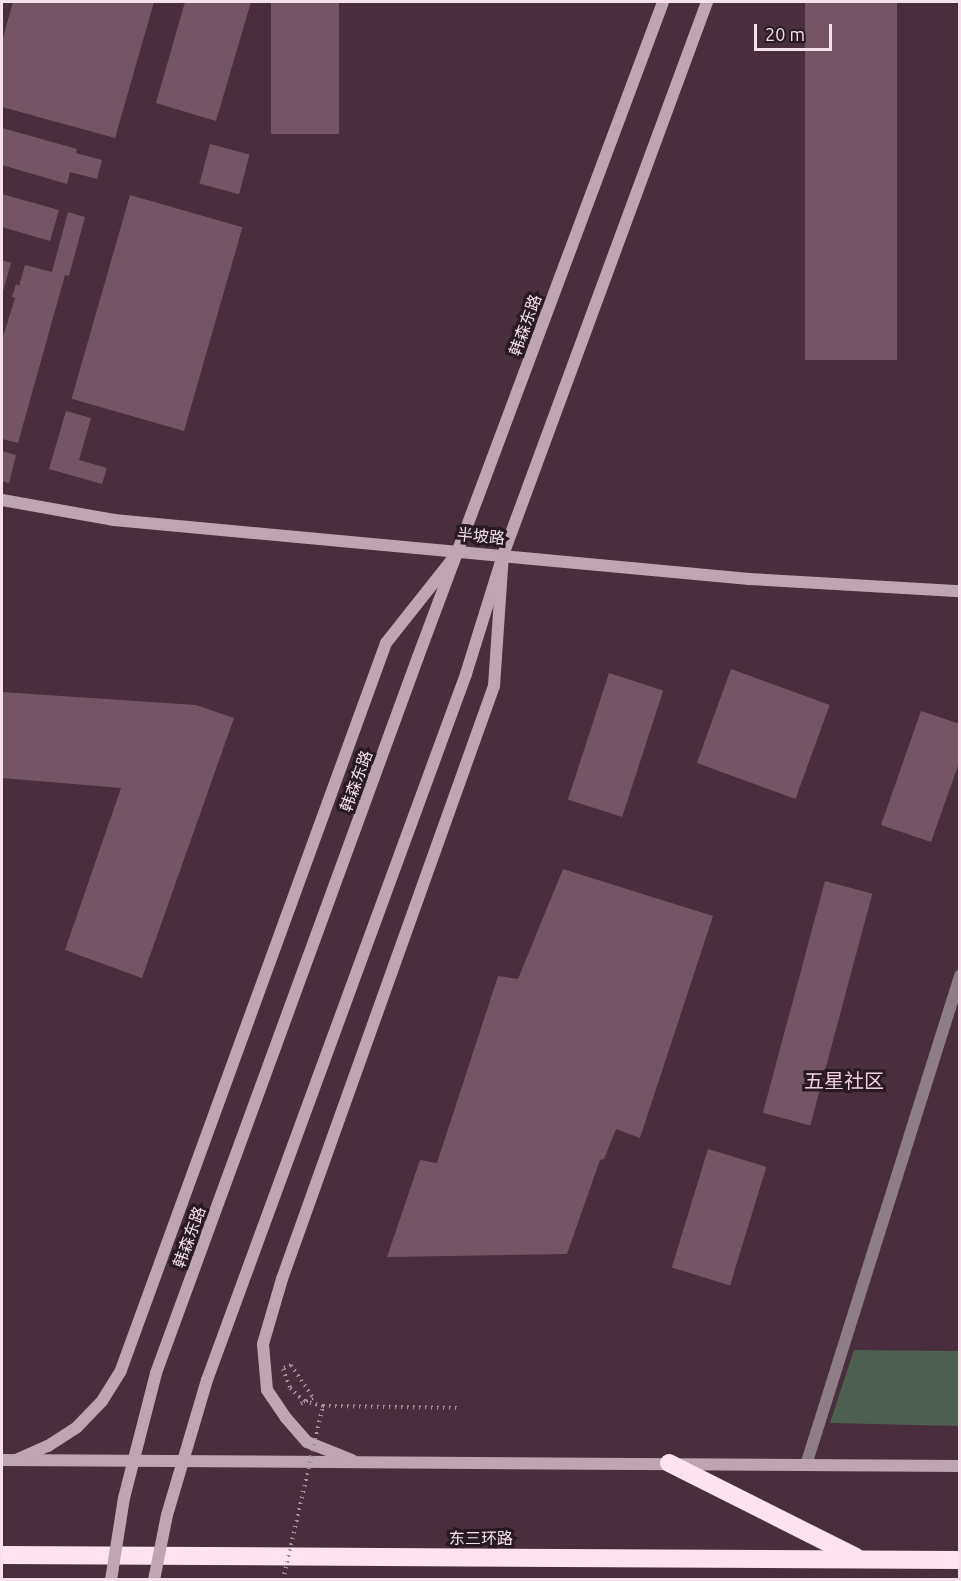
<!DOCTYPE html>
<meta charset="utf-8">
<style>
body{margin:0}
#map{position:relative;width:961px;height:1581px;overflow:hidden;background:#492e3d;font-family:Ubuntu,"Noto Sans SC",sans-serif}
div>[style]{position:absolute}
.green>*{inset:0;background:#4e6051}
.building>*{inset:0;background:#745565;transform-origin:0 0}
.path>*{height:4px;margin-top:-2px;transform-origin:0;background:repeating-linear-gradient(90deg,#a68f9c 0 1.5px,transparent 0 6px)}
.street>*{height:12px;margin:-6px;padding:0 6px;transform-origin:6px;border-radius:6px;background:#8d7e85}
.secondary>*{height:12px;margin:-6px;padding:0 6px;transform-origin:6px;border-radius:6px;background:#bda5b1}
.highway>*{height:18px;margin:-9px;padding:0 9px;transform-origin:9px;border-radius:9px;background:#ffe2f0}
.path-bridge>*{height:4px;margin-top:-2px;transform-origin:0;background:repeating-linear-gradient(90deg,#a68f9c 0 1.5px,transparent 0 6px)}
.secondary-bridge>*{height:12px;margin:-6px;padding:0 6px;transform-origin:6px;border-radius:6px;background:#bda5b1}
span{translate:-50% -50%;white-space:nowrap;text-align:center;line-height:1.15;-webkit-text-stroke:6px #271a21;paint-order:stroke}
.street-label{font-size:16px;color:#f4e1eb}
.quarter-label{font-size:20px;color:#f2cee1}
.frame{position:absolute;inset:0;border:3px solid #f4e1eb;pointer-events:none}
.scale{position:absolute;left:754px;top:24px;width:78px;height:27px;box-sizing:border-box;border:3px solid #f4e1eb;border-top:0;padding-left:8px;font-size:18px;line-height:21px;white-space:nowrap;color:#f4e1eb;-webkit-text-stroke:4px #271a21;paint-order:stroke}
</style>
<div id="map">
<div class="green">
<div style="clip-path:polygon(854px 1350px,959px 1351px,959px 1426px,830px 1423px)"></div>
</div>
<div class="building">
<div style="clip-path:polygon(13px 2px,154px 2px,115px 138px,2px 107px,2px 41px)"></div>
<div style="clip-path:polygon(185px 2px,251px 2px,216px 121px,156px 103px)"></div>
<div style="left:271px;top:2px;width:68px;height:132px"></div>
<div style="left:805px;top:2px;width:92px;height:358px"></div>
<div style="clip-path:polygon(2px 128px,77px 149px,76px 153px,102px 160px,97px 179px,70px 172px,67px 184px,2px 165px)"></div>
<div style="left:210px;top:144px;width:41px;height:41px;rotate:15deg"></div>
<div style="clip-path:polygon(2px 194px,59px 210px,50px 241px,2px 227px)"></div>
<div style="left:130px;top:195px;width:117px;height:212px;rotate:16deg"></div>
<div style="clip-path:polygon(68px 212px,85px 217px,69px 276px,65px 275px,18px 443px,2px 439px,2px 340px,15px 298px,12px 297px,16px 284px,19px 286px,25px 265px,52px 272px)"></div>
<div style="clip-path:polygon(2px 260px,11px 263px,2px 295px)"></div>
<div style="clip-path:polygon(66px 411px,91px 418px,79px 460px,107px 468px,102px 484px,49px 469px)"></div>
<div style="clip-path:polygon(2px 451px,16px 455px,9px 483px,2px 481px)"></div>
<div style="left:731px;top:669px;width:105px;height:100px;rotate:20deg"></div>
<div style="left:609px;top:673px;width:57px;height:133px;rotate:18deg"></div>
<div style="clip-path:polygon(2px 692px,196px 705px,234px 718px,142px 978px,65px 950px,121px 788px,2px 778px)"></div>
<div style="clip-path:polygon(921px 711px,960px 724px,960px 760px,931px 842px,881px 825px)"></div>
<div style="clip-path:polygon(563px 869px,713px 916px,640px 1138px,616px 1129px,604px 1159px,600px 1160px,567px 1254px,387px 1257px,420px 1160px,437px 1163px,498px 976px,518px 979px)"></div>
<div style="left:825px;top:881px;width:49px;height:240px;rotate:15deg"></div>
<div style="left:708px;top:1149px;width:61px;height:124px;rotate:17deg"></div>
</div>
<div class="path">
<div style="left:284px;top:1368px;width:8px;rotate:-23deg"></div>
<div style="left:291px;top:1365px;width:40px;rotate:56deg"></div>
<div style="left:313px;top:1398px;width:17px;rotate:155deg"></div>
</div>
<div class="street">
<div style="left:806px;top:1465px;width:513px;rotate:-72.52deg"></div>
</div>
<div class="secondary">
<div style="left:2px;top:500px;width:114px;rotate:10.1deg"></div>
<div style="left:114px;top:520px;width:638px;rotate:5.31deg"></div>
<div style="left:749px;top:579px;width:211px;rotate:3.3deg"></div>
<div style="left:418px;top:657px;width:699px;rotate:-69.49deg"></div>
<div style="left:466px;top:674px;width:125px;rotate:-72.7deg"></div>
<div style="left:503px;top:555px;width:589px;rotate:-69.75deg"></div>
<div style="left:2px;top:1460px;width:958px;rotate:0.36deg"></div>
<div style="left:16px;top:1460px;width:35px;rotate:-24deg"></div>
<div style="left:48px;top:1446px;width:35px;rotate:-33deg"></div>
<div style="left:77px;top:1427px;width:36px;rotate:-46deg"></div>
<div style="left:102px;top:1401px;width:36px;rotate:-58deg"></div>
<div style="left:121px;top:1370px;width:774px;rotate:-69.97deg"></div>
<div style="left:386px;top:643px;width:117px;rotate:-51.6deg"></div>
<div style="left:352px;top:1460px;width:48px;rotate:-158.2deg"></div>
<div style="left:307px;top:1442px;width:32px;rotate:-131deg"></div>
<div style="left:286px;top:1418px;width:34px;rotate:-124deg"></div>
<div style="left:267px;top:1390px;width:46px;rotate:-95deg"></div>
<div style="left:263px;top:1344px;width:68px;rotate:-73.7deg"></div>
<div style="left:282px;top:1279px;width:630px;rotate:-70.33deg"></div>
<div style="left:494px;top:686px;width:131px;rotate:-86.1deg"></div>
</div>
<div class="highway">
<div style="left:669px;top:1463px;width:209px;rotate:26.7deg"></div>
<div style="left:2px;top:1555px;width:958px;rotate:0.3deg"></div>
</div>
<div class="path-bridge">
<div style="left:283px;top:1369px;width:20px;rotate:70deg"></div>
<div style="left:290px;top:1388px;width:19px;rotate:43deg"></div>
<div style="left:304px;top:1401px;width:20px;rotate:15deg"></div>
<div style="left:323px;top:1406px;width:136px;rotate:0.8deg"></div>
<div style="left:283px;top:1580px;width:179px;rotate:-77.1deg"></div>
</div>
<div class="secondary-bridge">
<div style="left:111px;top:1580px;width:83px;rotate:-81deg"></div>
<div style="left:124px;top:1498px;width:129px;rotate:-75.6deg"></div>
<div style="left:156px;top:1373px;width:762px;rotate:-69.9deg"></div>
<div style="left:154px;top:1580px;width:66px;rotate:-78.7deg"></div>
<div style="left:167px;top:1515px;width:141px;rotate:-73.5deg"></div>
<div style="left:207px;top:1380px;width:752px;rotate:-69.85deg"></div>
</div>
<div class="street-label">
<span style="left:525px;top:325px;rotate:-70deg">韩森东路</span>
<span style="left:481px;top:536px;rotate:5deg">半坡路</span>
<span style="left:356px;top:781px;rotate:-70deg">韩森东路</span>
<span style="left:189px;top:1237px;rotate:-70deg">韩森东路</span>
<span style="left:481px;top:1538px">东三环路</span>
</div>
<div class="quarter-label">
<span style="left:844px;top:1080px">五星社区</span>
</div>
<div class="frame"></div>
<div class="scale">20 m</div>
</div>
